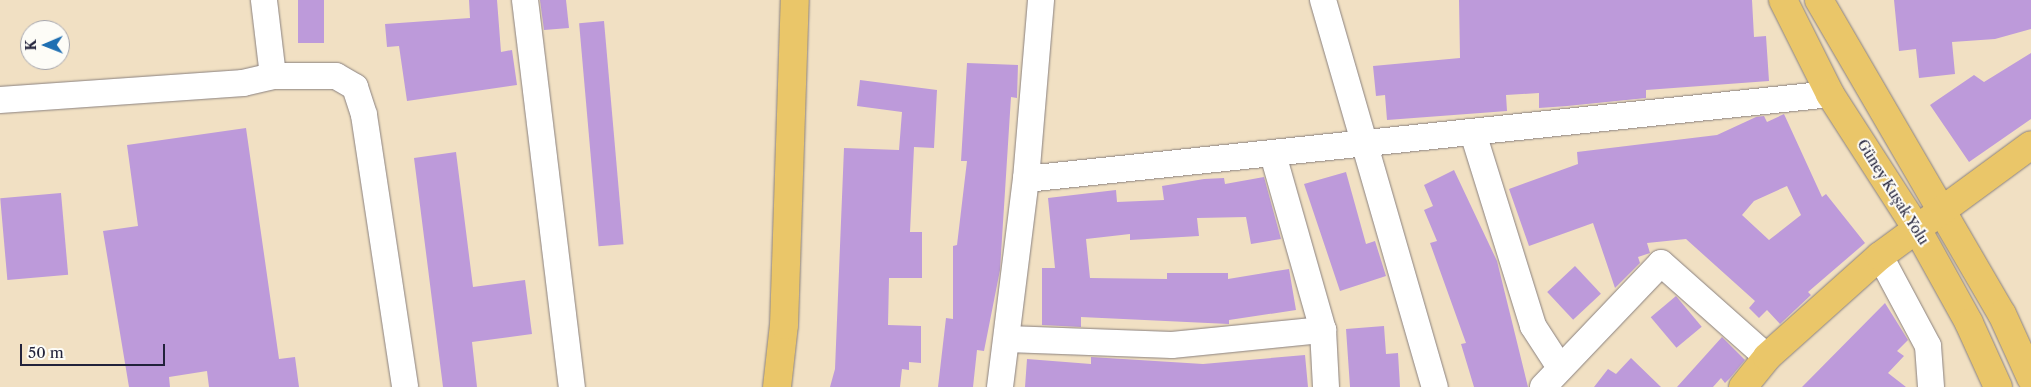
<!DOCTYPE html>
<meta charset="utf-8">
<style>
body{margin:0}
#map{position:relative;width:2031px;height:387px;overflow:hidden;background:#f1e0c3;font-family:"Libre Caslon Text",serif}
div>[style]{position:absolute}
.building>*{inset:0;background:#bd9ada;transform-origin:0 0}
.roads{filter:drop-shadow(0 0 1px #8a817f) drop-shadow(0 0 1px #8a817f)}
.minor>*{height:26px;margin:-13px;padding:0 13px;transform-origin:13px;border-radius:13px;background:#fff}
.major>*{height:28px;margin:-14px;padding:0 14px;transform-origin:14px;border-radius:14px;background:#eac669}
span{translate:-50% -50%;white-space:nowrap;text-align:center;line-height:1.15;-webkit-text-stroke:4px #fdfcf7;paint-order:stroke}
.street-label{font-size:14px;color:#22223b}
.north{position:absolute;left:20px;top:20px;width:50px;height:50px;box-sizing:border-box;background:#fdfcf7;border:1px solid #a5a5ac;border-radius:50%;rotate:269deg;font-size:14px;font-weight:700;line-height:20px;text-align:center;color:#22223b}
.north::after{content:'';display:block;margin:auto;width:18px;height:22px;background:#1f6fb2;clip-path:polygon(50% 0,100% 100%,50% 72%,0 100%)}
.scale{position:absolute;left:20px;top:344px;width:145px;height:22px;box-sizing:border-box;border:2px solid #22223b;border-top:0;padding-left:6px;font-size:15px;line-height:18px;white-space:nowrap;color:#22223b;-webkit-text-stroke:4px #fdfcf7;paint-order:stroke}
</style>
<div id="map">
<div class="building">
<div style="left:298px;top:0;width:26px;height:43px"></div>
<div style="clip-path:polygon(469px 0,497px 0,501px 52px,512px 50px,517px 85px,407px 101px,399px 46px,387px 47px,385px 24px,470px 18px)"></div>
<div style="clip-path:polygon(540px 0,566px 0,569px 28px,544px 30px)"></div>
<div style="clip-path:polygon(1459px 0,1752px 0,1754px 37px,1766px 36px,1769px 81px,1646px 90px,1646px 98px,1567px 106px,1539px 108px,1539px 93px,1506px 95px,1507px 111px,1387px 120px,1385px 95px,1376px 96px,1373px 66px,1460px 58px)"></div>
<div style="clip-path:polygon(1894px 0,2031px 0,2031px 29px,1995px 39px,1952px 42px,1955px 74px,1919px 78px,1916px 49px,1899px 51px)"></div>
<div style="left:604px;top:21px;width:224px;height:25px;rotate:85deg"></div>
<div style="clip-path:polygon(2031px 53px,2031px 119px,1969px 162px,1930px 105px,1974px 75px,1984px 82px)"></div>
<div style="clip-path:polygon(967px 63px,1018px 65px,1017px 98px,1011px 97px,1000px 270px,984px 351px,977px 350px,973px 387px,938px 387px,946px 318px,953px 319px,953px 246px,957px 245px,967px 161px,961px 161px)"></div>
<div style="clip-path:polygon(860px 80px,937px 90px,934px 148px,914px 147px,910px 232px,922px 232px,922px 278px,889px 278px,888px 325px,921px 326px,921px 363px,909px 362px,909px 370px,902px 369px,900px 387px,830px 387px,835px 369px,844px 148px,899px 150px,902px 112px,857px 106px)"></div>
<div style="clip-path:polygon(evenodd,1784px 114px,1822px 197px,1826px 194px,1865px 243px,1808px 292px,1811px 295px,1780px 324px,1767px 310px,1759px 318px,1749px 308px,1755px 301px,1686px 239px,1647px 243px,1650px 253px,1638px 257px,1640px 263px,1615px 288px,1593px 223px,1529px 246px,1509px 189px,1578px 164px,1577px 152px,1717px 135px,1756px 117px,1764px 116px,1767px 122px,1784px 114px,1787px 186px,1801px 215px,1769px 240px,1742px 215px,1754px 201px,1787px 186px)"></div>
<div style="clip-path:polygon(246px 128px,279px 359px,295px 357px,299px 387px,209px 387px,207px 371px,169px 377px,170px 387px,129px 387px,103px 231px,138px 226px,127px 145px)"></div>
<div style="clip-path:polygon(456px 152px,473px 287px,525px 280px,532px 334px,472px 342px,477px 387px,443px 387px,414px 158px)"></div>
<div style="clip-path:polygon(1454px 170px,1497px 261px,1528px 387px,1474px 387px,1461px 344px,1466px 343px,1430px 243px,1437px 241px,1424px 210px,1433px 206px,1424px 185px)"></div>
<div style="clip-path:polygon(1346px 172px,1366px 244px,1375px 241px,1386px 276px,1340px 291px,1304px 184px)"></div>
<div style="clip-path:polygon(1264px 177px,1281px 239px,1251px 244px,1246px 217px,1197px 218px,1199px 236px,1130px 240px,1130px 234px,1086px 239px,1090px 278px,1167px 279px,1167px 273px,1228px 273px,1228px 279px,1289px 269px,1296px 310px,1229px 320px,1229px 324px,1081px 317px,1081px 327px,1042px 325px,1042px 268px,1055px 268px,1048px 198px,1116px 190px,1117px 202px,1164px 200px,1162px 186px,1204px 179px,1224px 178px,1225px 184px)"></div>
<div style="left:61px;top:193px;width:82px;height:61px;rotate:85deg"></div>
<div style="left:1575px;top:266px;width:38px;height:38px;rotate:47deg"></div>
<div style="left:1676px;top:296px;width:40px;height:33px;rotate:50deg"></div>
<div style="clip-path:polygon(1885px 303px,1908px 340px,1897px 351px,1904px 356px,1888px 373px,1906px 387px,1802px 387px)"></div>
<div style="clip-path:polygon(1384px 326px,1386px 354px,1398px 353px,1400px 387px,1350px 387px,1346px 329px)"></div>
<div style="clip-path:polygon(1722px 337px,1745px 360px,1730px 378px,1725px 383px,1721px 378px,1713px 387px,1677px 387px)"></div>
<div style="clip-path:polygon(1305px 355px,1308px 387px,1025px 387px,1027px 359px,1091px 364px,1091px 357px,1203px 364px)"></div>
<div style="clip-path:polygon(1631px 358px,1661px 387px,1594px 387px,1608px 369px,1616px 374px)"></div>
</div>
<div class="roads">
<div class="minor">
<div style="left:525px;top:0;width:390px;rotate:83.1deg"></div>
<div style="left:1323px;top:0;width:403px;rotate:73.9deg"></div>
<div style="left:273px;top:76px;width:63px"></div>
<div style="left:336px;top:76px;width:22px;rotate:30deg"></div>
<div style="left:355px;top:87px;width:29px;rotate:72deg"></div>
<div style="left:364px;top:115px;width:275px;rotate:81.4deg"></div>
<div style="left:0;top:100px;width:244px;rotate:-4deg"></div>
<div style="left:243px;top:83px;width:31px;rotate:-13deg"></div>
<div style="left:273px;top:76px;width:77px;rotate:-96.8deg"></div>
<div style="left:1473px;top:133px;width:202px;rotate:72.7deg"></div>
<div style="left:1533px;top:326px;width:48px;rotate:57deg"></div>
<div style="left:1026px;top:179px;width:808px;rotate:-6.03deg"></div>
<div style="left:1880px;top:256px;width:102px;rotate:61.9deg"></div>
<div style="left:1928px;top:346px;width:41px;rotate:85.8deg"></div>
<div style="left:1323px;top:330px;width:57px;rotate:87deg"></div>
<div style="left:1007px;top:339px;width:165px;rotate:2.1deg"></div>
<div style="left:1172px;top:345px;width:152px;rotate:-5.7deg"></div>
<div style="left:1323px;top:330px;width:182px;rotate:-105.9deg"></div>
<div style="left:1000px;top:387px;width:210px;rotate:-82.9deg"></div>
<div style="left:1026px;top:179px;width:180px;rotate:-85.2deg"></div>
<div style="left:1543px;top:387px;width:171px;rotate:-46.4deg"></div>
<div style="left:1661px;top:263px;width:142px;rotate:41.6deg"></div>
</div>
<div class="major">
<div style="left:1783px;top:0;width:105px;rotate:63.4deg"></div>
<div style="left:1830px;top:94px;width:161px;rotate:57.2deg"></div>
<div style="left:1917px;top:229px;width:107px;rotate:61deg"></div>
<div style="left:1969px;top:323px;width:70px;rotate:65.6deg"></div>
<div style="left:1819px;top:0;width:363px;rotate:59.8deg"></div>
<div style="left:2002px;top:314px;width:70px;rotate:65.6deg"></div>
<div style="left:777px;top:387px;width:62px;rotate:-83.6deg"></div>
<div style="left:784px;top:325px;width:325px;rotate:-88.1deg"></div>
<div style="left:1743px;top:387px;width:38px;rotate:-51deg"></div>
<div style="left:1767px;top:357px;width:152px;rotate:-41.8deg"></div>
<div style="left:1880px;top:256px;width:187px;rotate:-36.3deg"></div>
</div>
</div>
<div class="street-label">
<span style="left:1893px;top:192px;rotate:58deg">Güney Kuşak Yolu</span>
</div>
<div class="north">K</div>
<div class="scale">50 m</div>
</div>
